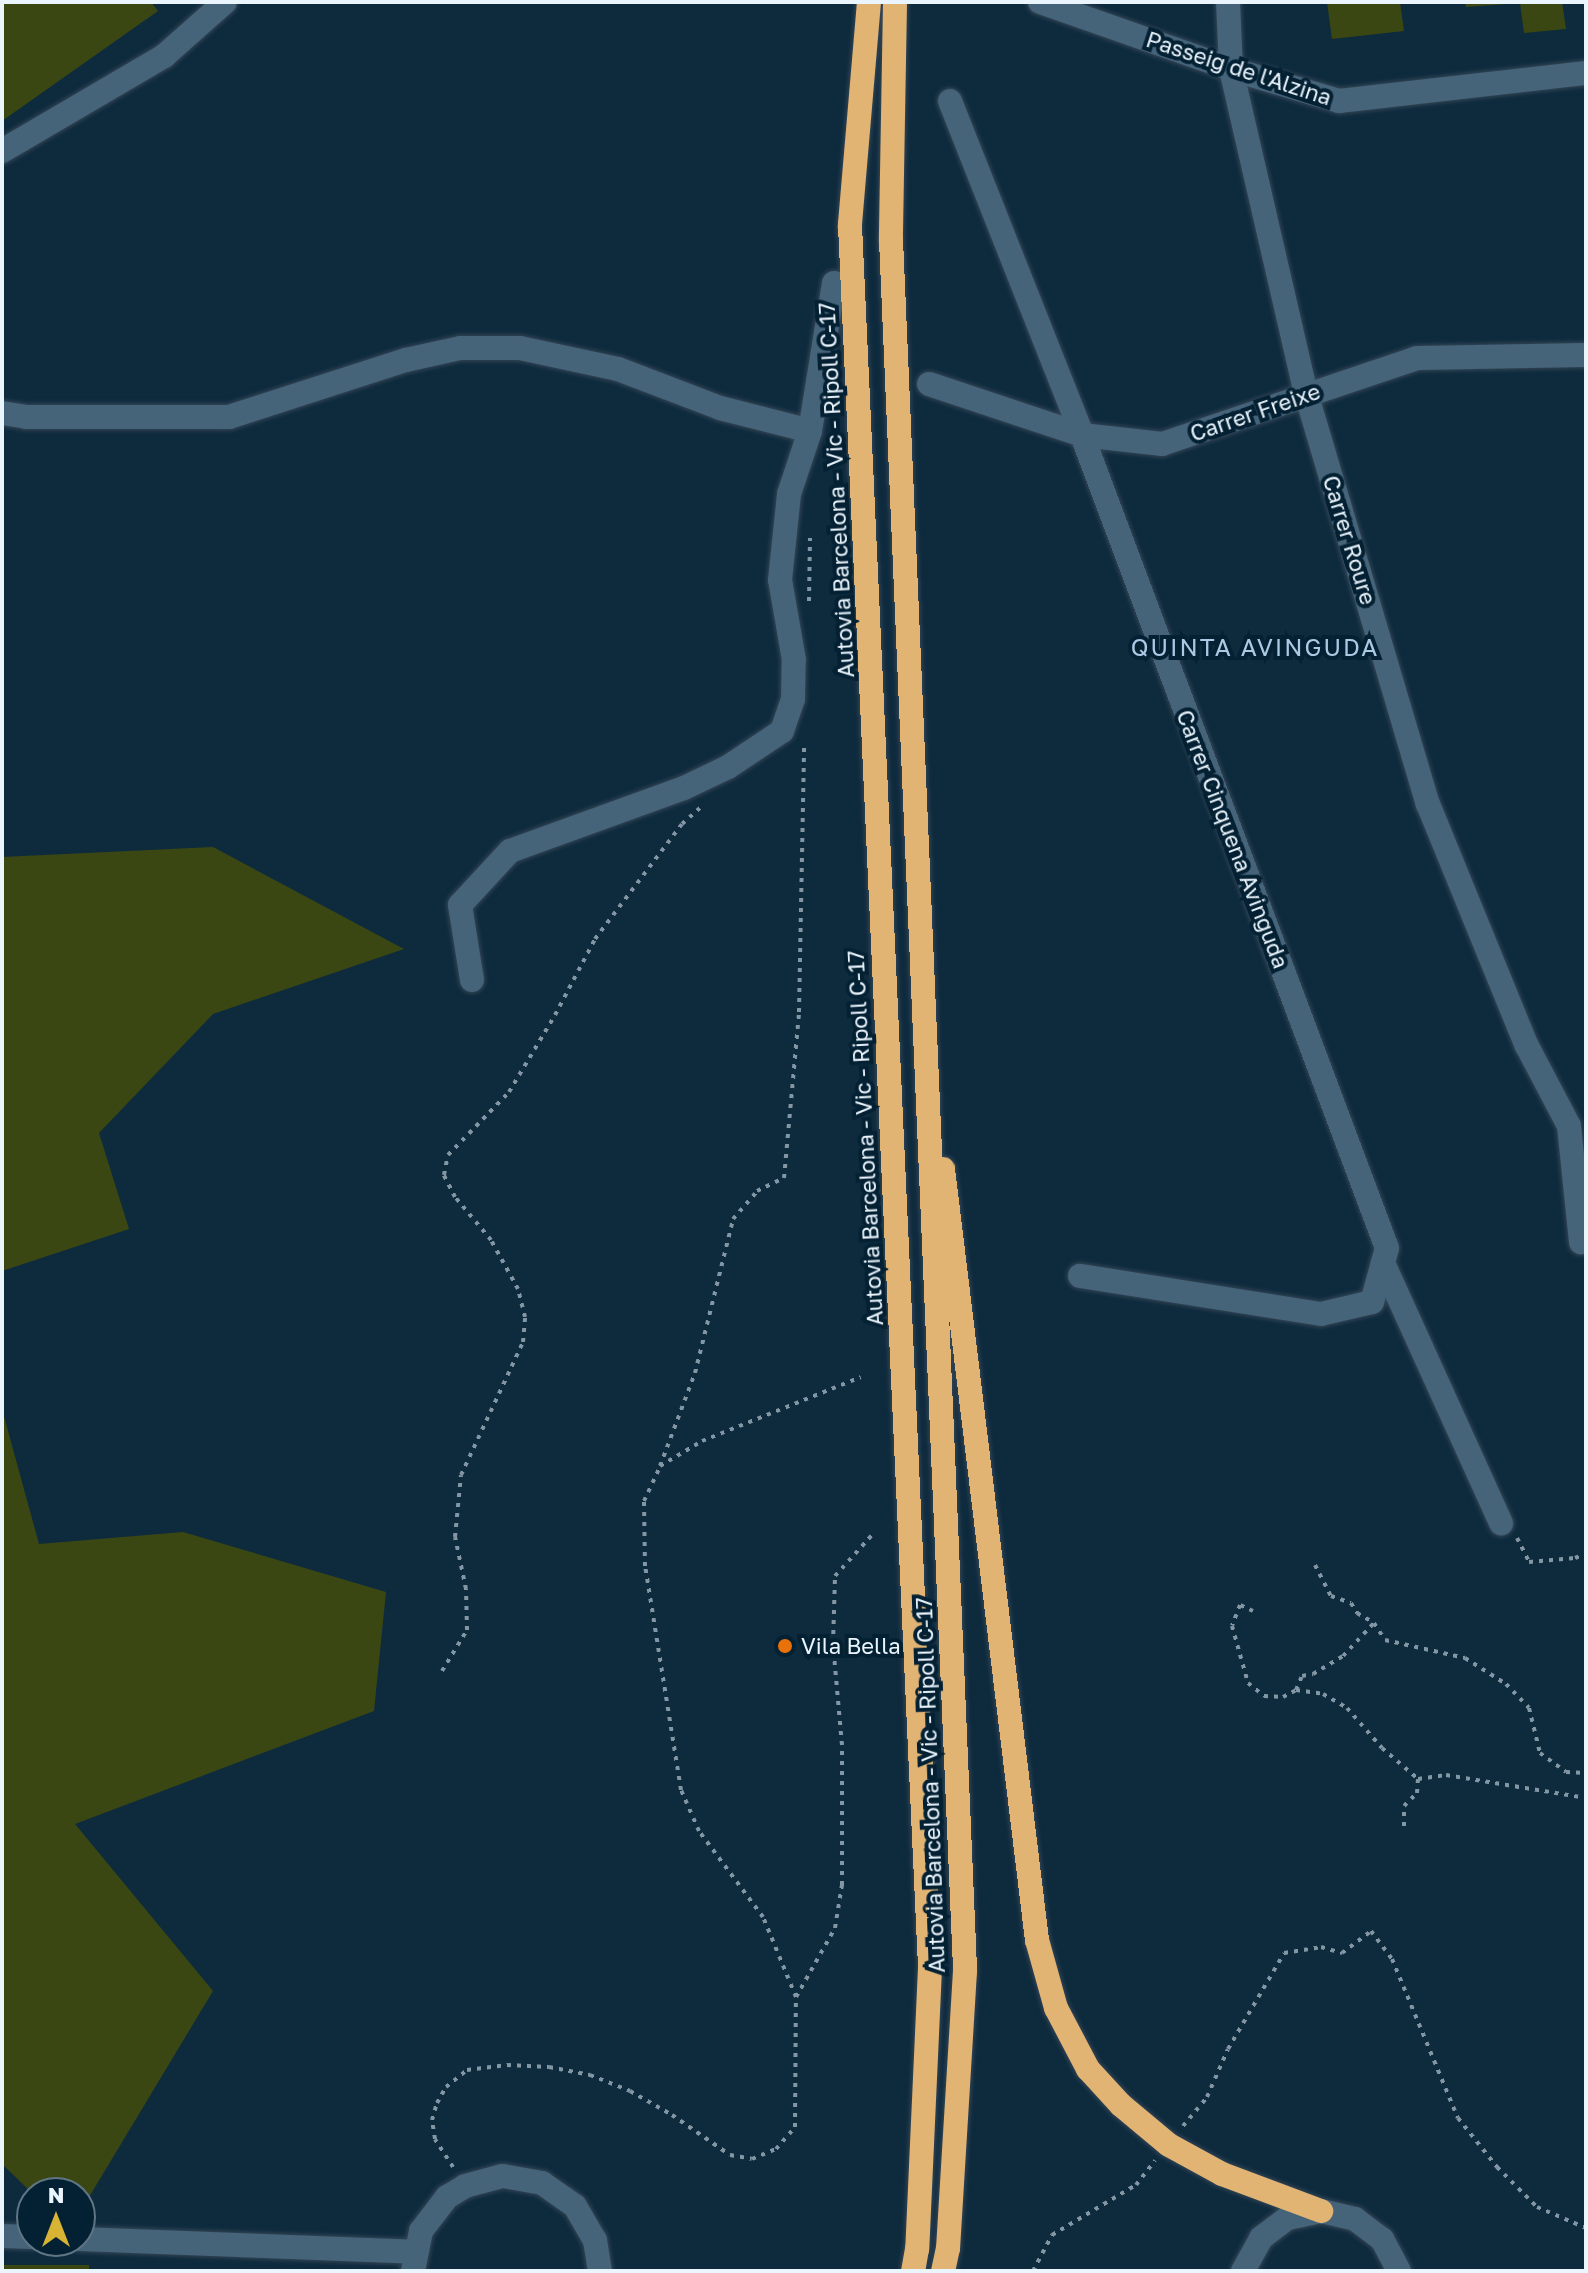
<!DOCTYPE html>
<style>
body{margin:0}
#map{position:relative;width:1588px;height:2273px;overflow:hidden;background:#0e2b3e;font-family:"Golos Text",sans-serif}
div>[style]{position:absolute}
.green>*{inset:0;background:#3b4712;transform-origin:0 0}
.path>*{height:4px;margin-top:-2px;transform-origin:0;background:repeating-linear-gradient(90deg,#8396a3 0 4px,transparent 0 10px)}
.roads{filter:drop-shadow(0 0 2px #344555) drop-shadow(0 0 2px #344555)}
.minor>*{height:24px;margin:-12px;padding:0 12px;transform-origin:12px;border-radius:12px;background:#456379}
.highway>*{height:24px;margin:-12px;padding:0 12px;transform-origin:12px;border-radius:12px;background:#e2b474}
.dots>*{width:22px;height:22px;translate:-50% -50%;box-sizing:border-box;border:4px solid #042134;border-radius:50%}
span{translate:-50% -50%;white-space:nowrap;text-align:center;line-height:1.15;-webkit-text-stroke:8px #042134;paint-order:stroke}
.street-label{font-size:22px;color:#ebf5fd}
.poi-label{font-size:22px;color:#ebf5fd}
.left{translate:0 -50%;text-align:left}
.neighbourhood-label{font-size:24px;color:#aacae4;letter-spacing:2px}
.frame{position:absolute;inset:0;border:4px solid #ebf5fd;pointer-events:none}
.north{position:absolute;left:16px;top:2177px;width:80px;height:80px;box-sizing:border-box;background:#042134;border:2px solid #607684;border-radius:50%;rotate:0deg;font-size:22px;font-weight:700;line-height:32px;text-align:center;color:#ebf5fd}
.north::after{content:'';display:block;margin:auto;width:28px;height:36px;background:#d7b434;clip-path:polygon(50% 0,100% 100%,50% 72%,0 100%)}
</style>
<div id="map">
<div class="green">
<div style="clip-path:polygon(2px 2px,151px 2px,158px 11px,2px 121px)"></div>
<div style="clip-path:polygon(1327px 2px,1400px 2px,1404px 31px,1332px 39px)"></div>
<div style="clip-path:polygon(1465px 2px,1562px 2px,1566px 29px,1524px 33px,1520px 3px,1466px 7px)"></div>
<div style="clip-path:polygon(213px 847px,404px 949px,213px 1014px,99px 1133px,129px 1229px,2px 1271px,2px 857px)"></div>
<div style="clip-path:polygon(2px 1409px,39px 1544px,183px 1532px,386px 1592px,374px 1711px,75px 1824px,213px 1991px,80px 2212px,80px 2193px,32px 2193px,2px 2164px)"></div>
<div style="left:2px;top:2265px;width:87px;height:6px"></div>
</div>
<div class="path">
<div style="left:809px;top:601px;width:63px;rotate:-89.1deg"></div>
<div style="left:660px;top:1466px;width:99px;rotate:-69.4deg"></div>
<div style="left:695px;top:1373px;width:159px;rotate:-76.1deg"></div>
<div style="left:733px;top:1219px;width:37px;rotate:-49deg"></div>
<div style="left:757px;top:1191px;width:30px;rotate:-26deg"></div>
<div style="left:784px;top:1178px;width:167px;rotate:-84.8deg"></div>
<div style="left:799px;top:1012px;width:270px;rotate:-88.9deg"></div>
<div style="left:1517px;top:1538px;width:27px;rotate:63deg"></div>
<div style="left:1529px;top:1562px;width:46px;rotate:-5deg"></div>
<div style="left:1575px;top:1558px;width:12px;rotate:-20deg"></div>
<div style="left:1315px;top:1565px;width:35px;rotate:63deg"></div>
<div style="left:1331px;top:1596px;width:21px;rotate:19deg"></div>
<div style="left:1351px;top:1603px;width:12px;rotate:59deg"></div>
<div style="left:1357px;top:1613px;width:20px;rotate:30deg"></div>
<div style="left:1374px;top:1623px;width:20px;rotate:57deg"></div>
<div style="left:1385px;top:1640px;width:82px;rotate:12.7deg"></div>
<div style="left:1465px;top:1658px;width:49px;rotate:32.4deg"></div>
<div style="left:1506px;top:1684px;width:33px;rotate:46deg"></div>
<div style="left:1529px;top:1708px;width:46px;rotate:76.3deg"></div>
<div style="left:1540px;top:1753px;width:32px;rotate:36deg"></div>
<div style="left:1566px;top:1772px;width:20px;rotate:3deg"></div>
<div style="left:1253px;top:1611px;width:14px;rotate:-155deg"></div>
<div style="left:1240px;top:1605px;width:22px;rotate:111deg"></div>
<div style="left:1232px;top:1626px;width:59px;rotate:74.3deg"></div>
<div style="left:1248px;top:1683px;width:21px;rotate:39deg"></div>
<div style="left:1264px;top:1696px;width:19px;rotate:3deg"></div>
<div style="left:1283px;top:1697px;width:15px;rotate:-28deg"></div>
<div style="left:1296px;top:1690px;width:27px;rotate:8deg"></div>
<div style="left:1323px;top:1694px;width:28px;rotate:30deg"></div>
<div style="left:1347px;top:1708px;width:53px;rotate:48.8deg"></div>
<div style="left:1382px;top:1748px;width:48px;rotate:40.7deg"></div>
<div style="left:442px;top:1671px;width:48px;rotate:-58.6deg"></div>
<div style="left:467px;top:1630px;width:41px;rotate:-91.4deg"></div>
<div style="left:466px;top:1589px;width:53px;rotate:-101.9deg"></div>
<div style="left:455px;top:1537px;width:62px;rotate:-84.5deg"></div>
<div style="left:461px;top:1475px;width:147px;rotate:-65deg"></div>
<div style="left:523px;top:1342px;width:25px;rotate:-85deg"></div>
<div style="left:525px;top:1317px;width:29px;rotate:-104deg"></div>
<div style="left:518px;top:1289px;width:56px;rotate:-118.9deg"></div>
<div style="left:491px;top:1240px;width:56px;rotate:-129.9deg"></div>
<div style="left:455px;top:1197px;width:25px;rotate:-117deg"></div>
<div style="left:444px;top:1175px;width:20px;rotate:-79deg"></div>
<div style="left:448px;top:1155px;width:88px;rotate:-45.9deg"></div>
<div style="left:509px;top:1092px;width:90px;rotate:-59.1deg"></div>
<div style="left:555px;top:1015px;width:86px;rotate:-62.2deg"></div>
<div style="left:595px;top:939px;width:144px;rotate:-52.9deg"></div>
<div style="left:682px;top:824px;width:24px;rotate:-42deg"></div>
<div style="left:1296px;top:1690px;width:15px;rotate:-67deg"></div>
<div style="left:1302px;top:1676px;width:11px;rotate:-10deg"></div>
<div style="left:1313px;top:1674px;width:35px;rotate:-31deg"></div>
<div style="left:1343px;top:1656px;width:45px;rotate:-46.8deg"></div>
<div style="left:1404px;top:1826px;width:20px;rotate:-90deg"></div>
<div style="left:1404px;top:1806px;width:18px;rotate:-45deg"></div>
<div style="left:1417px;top:1793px;width:14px;rotate:-86deg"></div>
<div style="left:1418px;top:1779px;width:28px;rotate:-8deg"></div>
<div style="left:1446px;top:1775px;width:142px;rotate:9.3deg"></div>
<div style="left:796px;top:1997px;width:87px;rotate:-112.4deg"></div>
<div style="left:763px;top:1917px;width:107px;rotate:-126.7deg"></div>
<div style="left:699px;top:1831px;width:45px;rotate:-113.7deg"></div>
<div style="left:681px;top:1790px;width:227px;rotate:-99.1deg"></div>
<div style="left:645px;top:1566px;width:65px;rotate:-90.9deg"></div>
<div style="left:644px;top:1501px;width:38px;rotate:-65deg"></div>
<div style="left:660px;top:1466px;width:49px;rotate:-30.8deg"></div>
<div style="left:702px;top:1441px;width:171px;rotate:-21.9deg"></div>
<div style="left:1183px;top:2126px;width:38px;rotate:-50deg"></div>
<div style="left:1207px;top:2097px;width:52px;rotate:-66.4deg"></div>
<div style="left:1228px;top:2049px;width:111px;rotate:-59.7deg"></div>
<div style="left:1284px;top:1953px;width:37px;rotate:-9deg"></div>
<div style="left:1321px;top:1947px;width:22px;rotate:16deg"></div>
<div style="left:1342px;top:1953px;width:36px;rotate:-37deg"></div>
<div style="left:1371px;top:1931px;width:35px;rotate:53deg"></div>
<div style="left:1392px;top:1959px;width:172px;rotate:67.5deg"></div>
<div style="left:1458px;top:2118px;width:63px;rotate:51.5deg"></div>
<div style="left:1497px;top:2167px;width:57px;rotate:45deg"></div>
<div style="left:1537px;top:2207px;width:53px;rotate:23.2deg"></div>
<div style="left:453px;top:2167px;width:33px;rotate:-123deg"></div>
<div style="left:435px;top:2139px;width:19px;rotate:-99deg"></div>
<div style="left:432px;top:2120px;width:18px;rotate:-74deg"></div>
<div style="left:437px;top:2103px;width:18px;rotate:-61deg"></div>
<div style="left:446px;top:2087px;width:27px;rotate:-39deg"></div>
<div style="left:467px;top:2070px;width:40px;rotate:-7.1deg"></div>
<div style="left:507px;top:2065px;width:42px;rotate:2.7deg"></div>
<div style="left:549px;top:2067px;width:42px;rotate:11deg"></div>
<div style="left:590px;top:2075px;width:43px;rotate:21.8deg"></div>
<div style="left:630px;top:2091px;width:48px;rotate:29.7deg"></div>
<div style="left:672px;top:2115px;width:70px;rotate:34.6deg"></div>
<div style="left:730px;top:2155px;width:22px;rotate:10deg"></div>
<div style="left:752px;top:2159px;width:26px;rotate:-23deg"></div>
<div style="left:776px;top:2149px;width:29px;rotate:-49deg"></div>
<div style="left:795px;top:2127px;width:130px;rotate:-89.6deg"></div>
<div style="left:796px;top:1997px;width:79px;rotate:-60.5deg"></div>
<div style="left:835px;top:1928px;width:44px;rotate:-80.8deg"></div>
<div style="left:842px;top:1885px;width:140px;rotate:-90deg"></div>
<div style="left:842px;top:1745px;width:101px;rotate:-95.1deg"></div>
<div style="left:833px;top:1644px;width:68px;rotate:-88.3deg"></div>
<div style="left:835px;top:1576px;width:55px;rotate:-47.9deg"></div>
<div style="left:1033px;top:2271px;width:41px;rotate:-62.2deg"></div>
<div style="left:1052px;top:2235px;width:98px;rotate:-30.8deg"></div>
<div style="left:1136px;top:2185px;width:31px;rotate:-52deg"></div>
</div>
<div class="roads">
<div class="minor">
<div style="left:1040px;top:2px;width:202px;rotate:19.3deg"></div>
<div style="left:1231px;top:69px;width:113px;rotate:16.5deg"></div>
<div style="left:1339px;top:101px;width:249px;rotate:-6.5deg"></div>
<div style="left:1228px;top:2px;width:67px;rotate:87.4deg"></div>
<div style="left:1231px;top:69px;width:333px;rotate:77deg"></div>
<div style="left:1306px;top:393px;width:429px;rotate:73.5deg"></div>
<div style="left:1428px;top:804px;width:261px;rotate:67.8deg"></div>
<div style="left:1527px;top:1046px;width:90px;rotate:62.3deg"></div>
<div style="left:1569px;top:1126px;width:117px;rotate:84.1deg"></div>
<div style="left:950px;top:101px;width:359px;rotate:68.4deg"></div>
<div style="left:1082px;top:435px;width:868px;rotate:69.44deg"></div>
<div style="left:1387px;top:1248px;width:56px;rotate:105.5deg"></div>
<div style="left:1372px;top:1302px;width:52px;rotate:166.8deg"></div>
<div style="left:1321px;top:1314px;width:244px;rotate:-171deg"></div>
<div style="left:2px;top:151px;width:188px;rotate:-30.4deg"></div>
<div style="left:164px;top:56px;width:81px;rotate:-41.5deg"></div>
<div style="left:929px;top:384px;width:161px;rotate:18.4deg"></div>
<div style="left:1082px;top:435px;width:81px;rotate:6.4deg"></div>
<div style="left:1162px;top:444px;width:269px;rotate:-18.6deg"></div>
<div style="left:1417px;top:358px;width:169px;rotate:-1deg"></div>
<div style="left:2px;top:413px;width:24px;rotate:9deg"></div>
<div style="left:26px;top:417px;width:203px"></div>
<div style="left:229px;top:417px;width:186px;rotate:-17.9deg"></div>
<div style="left:406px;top:360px;width:55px;rotate:-12.5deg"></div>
<div style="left:460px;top:348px;width:60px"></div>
<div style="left:520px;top:348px;width:100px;rotate:12.1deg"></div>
<div style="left:618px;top:369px;width:109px;rotate:20.9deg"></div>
<div style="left:720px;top:408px;width:93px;rotate:14.3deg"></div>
<div style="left:810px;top:431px;width:150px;rotate:-80.8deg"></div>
<div style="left:472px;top:980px;width:76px;rotate:-99.1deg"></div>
<div style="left:460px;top:905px;width:74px;rotate:-47.2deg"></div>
<div style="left:510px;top:851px;width:185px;rotate:-19.9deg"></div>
<div style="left:684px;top:788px;width:49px;rotate:-25.5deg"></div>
<div style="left:728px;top:767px;width:65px;rotate:-33.7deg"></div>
<div style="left:782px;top:731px;width:34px;rotate:-71deg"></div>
<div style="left:793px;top:699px;width:39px;rotate:-89deg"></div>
<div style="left:794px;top:660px;width:81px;rotate:-99.9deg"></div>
<div style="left:780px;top:580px;width:86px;rotate:-84deg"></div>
<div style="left:789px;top:494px;width:66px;rotate:-71.6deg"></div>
<div style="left:1383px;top:1263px;width:286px;rotate:65.6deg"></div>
<div style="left:2px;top:2236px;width:30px;rotate:2deg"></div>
<div style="left:80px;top:2239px;width:335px;rotate:2.2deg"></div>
<div style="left:413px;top:2271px;width:41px;rotate:-78.7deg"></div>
<div style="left:421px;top:2231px;width:43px;rotate:-52.6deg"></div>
<div style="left:447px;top:2197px;width:21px;rotate:-31deg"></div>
<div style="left:465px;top:2186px;width:39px;rotate:-15deg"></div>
<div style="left:503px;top:2176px;width:40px;rotate:10deg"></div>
<div style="left:542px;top:2183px;width:40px;rotate:34.9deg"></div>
<div style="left:575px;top:2206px;width:39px;rotate:60deg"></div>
<div style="left:595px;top:2240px;width:31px;rotate:81deg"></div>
<div style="left:1243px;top:2271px;width:38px;rotate:-61deg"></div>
<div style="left:1261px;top:2238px;width:34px;rotate:-37deg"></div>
<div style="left:1288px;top:2218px;width:34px;rotate:-12deg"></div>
<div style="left:1321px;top:2211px;width:35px;rotate:13deg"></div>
<div style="left:1355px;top:2219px;width:34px;rotate:37deg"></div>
<div style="left:1382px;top:2239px;width:36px;rotate:62deg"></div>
</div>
<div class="highway">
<div style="left:869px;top:2px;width:224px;rotate:94.9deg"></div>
<div style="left:850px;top:225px;width:1745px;rotate:87.37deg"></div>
<div style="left:930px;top:1968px;width:281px;rotate:92.6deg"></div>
<div style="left:917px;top:2249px;width:22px;rotate:100deg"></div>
<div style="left:895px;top:2px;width:237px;rotate:91deg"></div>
<div style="left:891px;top:239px;width:1734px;rotate:87.55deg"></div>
<div style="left:965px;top:1971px;width:278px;rotate:93.5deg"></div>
<div style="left:948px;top:2248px;width:24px;rotate:102deg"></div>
<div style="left:943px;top:1169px;width:777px;rotate:83.05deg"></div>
<div style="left:1037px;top:1940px;width:71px;rotate:74.4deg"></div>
<div style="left:1056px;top:2008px;width:69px;rotate:62.3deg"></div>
<div style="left:1088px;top:2069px;width:49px;rotate:47.5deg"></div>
<div style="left:1121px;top:2105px;width:62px;rotate:39.8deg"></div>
<div style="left:1169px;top:2145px;width:60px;rotate:28.7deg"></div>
<div style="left:1222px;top:2174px;width:106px;rotate:20.5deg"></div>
</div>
</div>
<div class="dots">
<div style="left:785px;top:1646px;background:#e8710a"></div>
</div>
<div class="street-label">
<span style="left:1239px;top:68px;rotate:18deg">Passeig de l'Alzina</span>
<span style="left:1255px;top:412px;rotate:-19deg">Carrer Freixe</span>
<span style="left:836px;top:490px;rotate:-93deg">Autovia Barcelona - Vic - Ripoll C-17</span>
<span style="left:1350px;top:540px;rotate:73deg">Carrer Roure</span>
<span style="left:1233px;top:839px;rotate:69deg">Carrer Cinquena Avinguda</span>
<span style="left:865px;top:1138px;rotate:-93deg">Autovia Barcelona - Vic - Ripoll C-17</span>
<span style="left:930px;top:1785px;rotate:-92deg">Autovia Barcelona - Vic - Ripoll C-17</span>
</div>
<div class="poi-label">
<span class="left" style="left:801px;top:1646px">Vila Bella</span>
</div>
<div class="neighbourhood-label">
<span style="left:1255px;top:647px">QUINTA AVINGUDA</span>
</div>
<div class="frame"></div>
<div class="north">N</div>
</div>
